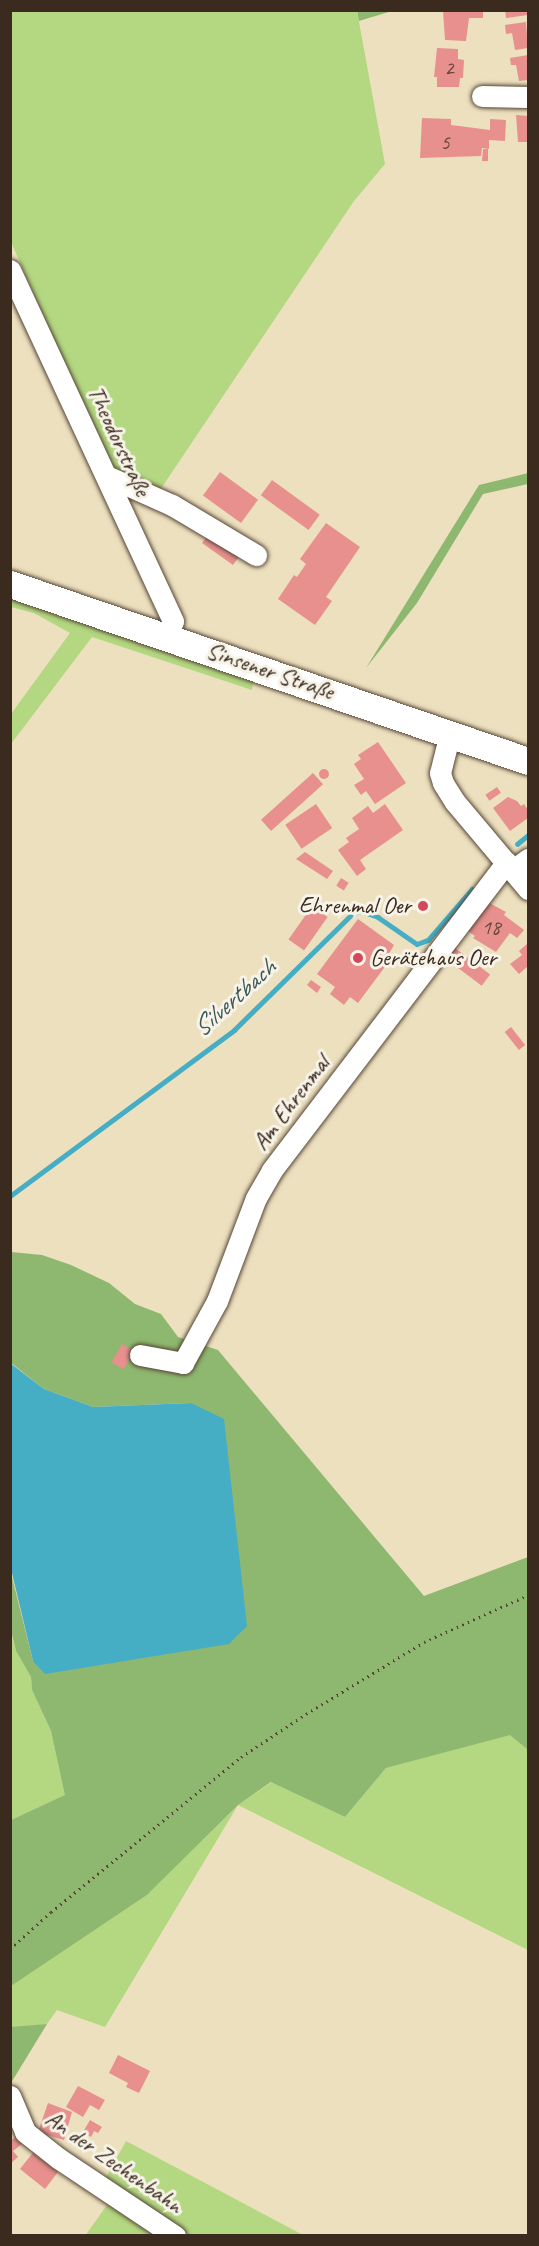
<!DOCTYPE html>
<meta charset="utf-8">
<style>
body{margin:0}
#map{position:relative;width:539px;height:2246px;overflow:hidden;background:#ece0bf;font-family:Caveat,sans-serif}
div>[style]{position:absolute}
.green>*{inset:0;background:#b3d881}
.forest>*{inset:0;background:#8eb86f}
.water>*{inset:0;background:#45adc4}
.stream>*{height:4.5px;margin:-2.25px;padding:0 2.25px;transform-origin:2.25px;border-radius:2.25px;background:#45adc4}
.building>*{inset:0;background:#e7908e;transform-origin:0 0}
.round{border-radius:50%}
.path>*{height:3px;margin-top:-1.5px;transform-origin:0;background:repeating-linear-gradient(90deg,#564536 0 1.5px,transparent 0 6px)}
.roads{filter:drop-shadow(0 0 2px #564536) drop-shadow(0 0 2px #564536)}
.minor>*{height:21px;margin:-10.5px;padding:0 10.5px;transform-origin:10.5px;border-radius:10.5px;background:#fff}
.major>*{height:27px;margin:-13.5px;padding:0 13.5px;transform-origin:13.5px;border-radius:13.5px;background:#fff}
.dots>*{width:16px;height:16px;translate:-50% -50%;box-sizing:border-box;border:3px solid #f7f3e8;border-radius:50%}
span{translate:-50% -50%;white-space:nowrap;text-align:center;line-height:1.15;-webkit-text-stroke:6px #f7f3e8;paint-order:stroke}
.number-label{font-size:21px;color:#66443a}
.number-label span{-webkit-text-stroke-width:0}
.street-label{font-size:24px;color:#3b2a1e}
.poi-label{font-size:24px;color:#3b2a1e}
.right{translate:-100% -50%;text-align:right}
.left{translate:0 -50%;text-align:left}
.water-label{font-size:26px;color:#3e5858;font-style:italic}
.frame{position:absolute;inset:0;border:12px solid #3b2a1e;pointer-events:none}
</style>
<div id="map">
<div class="green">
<div style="clip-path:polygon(10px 11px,357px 11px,385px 164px,354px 201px,152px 502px,125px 499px,11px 242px)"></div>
<div style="clip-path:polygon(11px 593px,254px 676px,252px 690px,92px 637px,11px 744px,11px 714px,70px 633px,34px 613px,11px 607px)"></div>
<div style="clip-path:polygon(10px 1631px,16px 1651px,31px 1677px,32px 1690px,51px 1731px,66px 1795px,11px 1820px)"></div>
<div style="clip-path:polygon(510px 1734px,528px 1750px,528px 1950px,238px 1805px,105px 2027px,57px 2010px,47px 2024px,11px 2028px,10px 1986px,147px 1895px,238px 1805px,272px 1782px,345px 1817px,386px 1768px)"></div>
<div style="clip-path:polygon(126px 2141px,303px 2235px,182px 2235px,103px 2183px)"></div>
<div style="clip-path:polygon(112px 2198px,167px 2236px,85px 2236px)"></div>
</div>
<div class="forest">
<div style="clip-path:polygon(357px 10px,392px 10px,392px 11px,359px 21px)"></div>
<div style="clip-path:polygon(528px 473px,528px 484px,483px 494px,417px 603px,366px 668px,479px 485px)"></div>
<div style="clip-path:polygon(11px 1252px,42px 1255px,71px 1265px,109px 1283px,135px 1304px,161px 1314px,178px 1337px,218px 1350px,424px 1596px,528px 1557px,528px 1750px,510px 1735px,386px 1768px,345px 1817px,271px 1782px,238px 1805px,147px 1895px,11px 1986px,11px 1820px,65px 1795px,51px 1731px,32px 1690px,31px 1677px,16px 1651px,11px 1631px,10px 1569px,33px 1661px,191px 1403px,93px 1407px,44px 1389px,11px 1363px)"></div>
<div style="clip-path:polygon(47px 2024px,11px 2083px,11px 2027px)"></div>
</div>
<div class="water">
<div style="clip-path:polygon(10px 1363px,44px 1389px,93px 1407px,191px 1403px,224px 1419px,247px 1626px,229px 1644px,45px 1674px,33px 1661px,11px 1569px)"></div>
</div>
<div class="stream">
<div style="left:517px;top:844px;width:14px;rotate:-39deg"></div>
<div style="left:10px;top:1196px;width:279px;rotate:-36.5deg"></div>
<div style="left:234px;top:1030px;width:167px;rotate:-44.5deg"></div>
<div style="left:353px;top:913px;width:8px;rotate:-14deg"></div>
<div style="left:361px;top:911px;width:18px;rotate:19deg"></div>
<div style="left:378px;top:917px;width:47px;rotate:34.7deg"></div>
<div style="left:417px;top:944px;width:12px;rotate:-20deg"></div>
<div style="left:428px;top:940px;width:67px;rotate:-49.2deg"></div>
</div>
<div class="building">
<div style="clip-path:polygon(483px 10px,483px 18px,469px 18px,466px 41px,445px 40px,443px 11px)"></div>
<div style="clip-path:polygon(505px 10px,527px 10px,528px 15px,506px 18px)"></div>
<div style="clip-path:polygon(526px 22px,528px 48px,515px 50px,512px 33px,506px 34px,505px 25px)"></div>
<div style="clip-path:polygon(437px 48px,458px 49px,458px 59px,464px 60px,463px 78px,460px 78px,459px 87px,437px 87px,437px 77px,434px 77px)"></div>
<div style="clip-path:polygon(528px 55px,528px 80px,519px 81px,516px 65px,511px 65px,510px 58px)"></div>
<div style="clip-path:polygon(516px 115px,528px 116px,528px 142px,518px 142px)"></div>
<div style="clip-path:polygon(422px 118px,451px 119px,451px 125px,490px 130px,490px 119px,506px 120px,505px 141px,489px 140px,489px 149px,482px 148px,481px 156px,420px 158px)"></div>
<div style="clip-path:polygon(483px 149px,488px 149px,488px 161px,482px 161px)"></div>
<div style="left:220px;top:472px;width:47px;height:29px;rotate:36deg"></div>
<div style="left:272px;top:480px;width:59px;height:19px;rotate:36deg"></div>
<div style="clip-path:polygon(326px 523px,360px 547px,326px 597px,332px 601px,315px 625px,278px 599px,294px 575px,297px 577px,306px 564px,300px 559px)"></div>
<div style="clip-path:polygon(208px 535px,241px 554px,233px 565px,202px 543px)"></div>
<div style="clip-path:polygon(378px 742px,406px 783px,375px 804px,366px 791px,361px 795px,354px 785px,364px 779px,354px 764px,361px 759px,358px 755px)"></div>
<div class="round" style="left:319px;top:769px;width:10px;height:10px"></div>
<div style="left:313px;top:773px;width:15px;height:70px;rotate:48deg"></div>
<div style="left:497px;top:787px;width:7px;height:14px;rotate:56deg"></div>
<div style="clip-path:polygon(508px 797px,517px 801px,521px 806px,524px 804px,528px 810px,528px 818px,510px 831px,493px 808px)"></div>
<div style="left:316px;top:804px;width:29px;height:37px;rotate:56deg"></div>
<div style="clip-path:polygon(385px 804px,403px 830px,360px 860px,366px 869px,357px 876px,338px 850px,349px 842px,346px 838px,359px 829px,352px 818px,368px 806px,373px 813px)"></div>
<div style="clip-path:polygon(305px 852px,333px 871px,327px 879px,296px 859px)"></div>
<div style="left:341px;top:878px;width:9px;height:9px;rotate:32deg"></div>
<div style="clip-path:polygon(486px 901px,506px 912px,504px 915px,524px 930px,517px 938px,510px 933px,496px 952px,473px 938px,475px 936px,465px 929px)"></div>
<div style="left:312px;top:906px;width:19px;height:41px;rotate:35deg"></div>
<div style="clip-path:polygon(358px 919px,394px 945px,384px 962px,387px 964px,358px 1003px,350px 997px,344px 1005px,330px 994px,335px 987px,317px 974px)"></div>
<div style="clip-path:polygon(528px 943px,528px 966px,519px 974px,510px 964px,522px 955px,519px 951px)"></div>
<div style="left:451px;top:945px;width:49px;height:14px;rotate:37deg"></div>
<div style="clip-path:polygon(311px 980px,321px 987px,317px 993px,307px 985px)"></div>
<div style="left:511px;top:1027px;width:23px;height:8px;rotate:52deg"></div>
<div style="left:122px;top:1344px;width:14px;height:21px;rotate:30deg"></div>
<div style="clip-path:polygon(118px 2055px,150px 2071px,139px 2093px,126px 2087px,128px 2083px,109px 2073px)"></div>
<div style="clip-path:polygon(78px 2086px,105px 2100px,99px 2110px,90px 2105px,83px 2117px,66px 2107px)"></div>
<div style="clip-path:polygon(48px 2103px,72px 2112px,64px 2140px,40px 2133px,41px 2130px,39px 2129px)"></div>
<div style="clip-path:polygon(90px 2120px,102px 2127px,98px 2133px,94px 2131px,91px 2137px,83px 2132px)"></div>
<div style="clip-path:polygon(16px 2137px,22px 2144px,13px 2151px,18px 2157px,10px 2164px,10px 2141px)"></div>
<div style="clip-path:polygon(35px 2150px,41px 2155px,39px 2157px,58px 2172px,45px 2189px,20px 2169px)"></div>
</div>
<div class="path">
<div style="left:10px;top:1949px;width:55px;rotate:-42.1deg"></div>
<div style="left:51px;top:1912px;width:245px;rotate:-39.2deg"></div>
<div style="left:241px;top:1757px;width:78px;rotate:-33.5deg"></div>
<div style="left:306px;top:1714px;width:138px;rotate:-31.4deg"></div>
<div style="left:424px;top:1642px;width:114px;rotate:-24.3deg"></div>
</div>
<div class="roads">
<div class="minor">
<div style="left:482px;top:96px;width:46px;rotate:1.2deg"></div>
<div style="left:10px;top:270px;width:387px;rotate:65.1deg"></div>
<div style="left:173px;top:621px;width:16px;rotate:112deg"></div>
<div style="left:109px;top:477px;width:69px;rotate:24deg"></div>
<div style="left:172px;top:505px;width:98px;rotate:30.8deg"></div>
<div style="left:450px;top:733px;width:41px;rotate:104deg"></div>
<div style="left:440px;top:773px;width:10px;rotate:73deg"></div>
<div style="left:443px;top:783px;width:22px;rotate:58deg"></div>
<div style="left:455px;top:802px;width:114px;rotate:50deg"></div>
<div style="left:513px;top:870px;width:19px;rotate:-36deg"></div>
<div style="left:140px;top:1355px;width:44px;rotate:10.5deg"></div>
<div style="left:183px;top:1363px;width:71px;rotate:-61.3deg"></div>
<div style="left:217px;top:1301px;width:110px;rotate:-69.3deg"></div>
<div style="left:256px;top:1198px;width:32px;rotate:-60deg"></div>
<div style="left:272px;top:1170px;width:387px;rotate:-52.7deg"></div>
<div style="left:10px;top:2096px;width:39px;rotate:67deg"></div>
<div style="left:25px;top:2132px;width:42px;rotate:38.2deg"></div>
<div style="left:58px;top:2158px;width:141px;rotate:33.7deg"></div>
</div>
<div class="major">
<div style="left:10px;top:584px;width:547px;rotate:18.87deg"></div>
</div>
</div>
<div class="dots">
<div style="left:423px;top:906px;background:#d1495b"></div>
<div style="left:358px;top:958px;background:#d1495b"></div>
</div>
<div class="number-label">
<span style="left:449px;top:68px">2</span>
<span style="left:445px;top:142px">5</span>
<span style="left:491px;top:927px">18</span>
</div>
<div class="street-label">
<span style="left:119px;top:441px;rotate:65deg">Theodorstraße</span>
<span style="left:270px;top:671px;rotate:19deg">Sinsener Straße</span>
<span style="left:291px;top:1103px;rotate:-53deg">Am Ehrenmal</span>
<span style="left:114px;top:2162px;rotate:35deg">An der Zechenbahn</span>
</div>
<div class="poi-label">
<span class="right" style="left:411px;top:906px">Ehrenmal Oer</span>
<span class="left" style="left:370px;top:958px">Gerätehaus Oer</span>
</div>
<div class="water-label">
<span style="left:234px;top:998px;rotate:-42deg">Silvertbach</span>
</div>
<div class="frame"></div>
</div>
